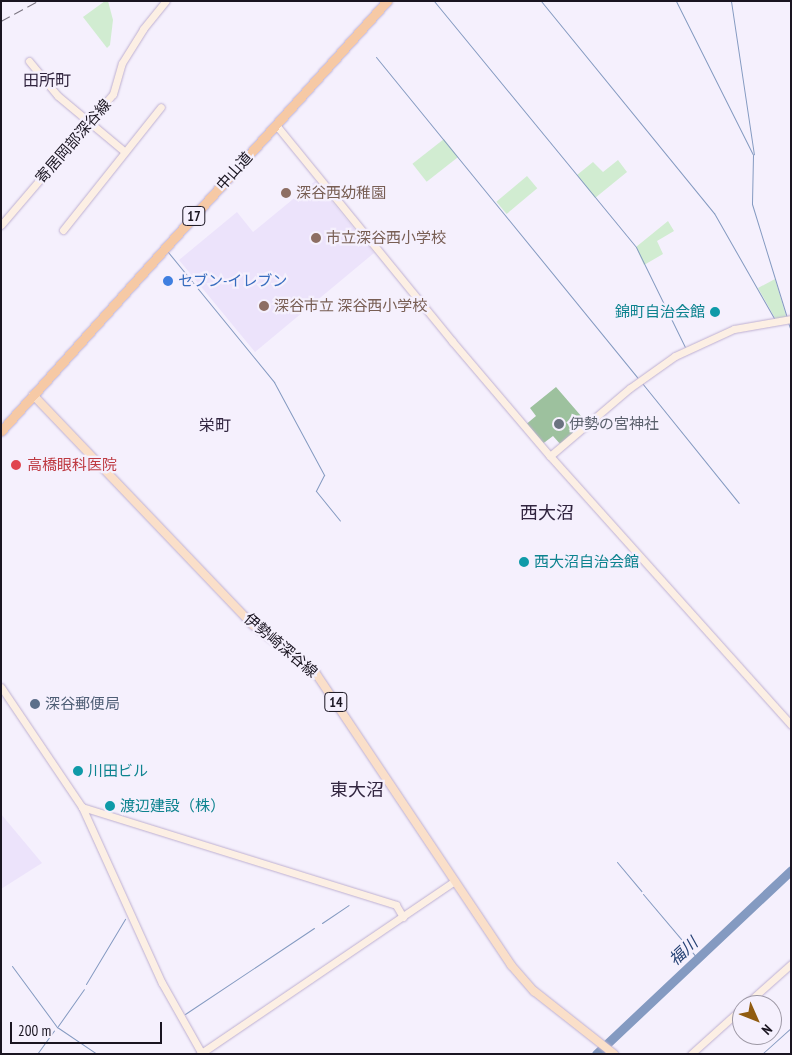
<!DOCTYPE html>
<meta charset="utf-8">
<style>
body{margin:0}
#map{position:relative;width:792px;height:1055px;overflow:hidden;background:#f5f0fd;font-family:"PT Sans Narrow","Noto Sans JP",sans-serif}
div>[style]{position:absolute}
.built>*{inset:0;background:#ece3fb}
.green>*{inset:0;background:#d1ecd1;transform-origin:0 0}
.forest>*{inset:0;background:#9dc19e}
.stream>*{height:1px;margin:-0.5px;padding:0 0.5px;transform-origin:0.5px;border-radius:0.5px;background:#849ac1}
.river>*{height:9px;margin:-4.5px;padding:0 4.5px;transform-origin:4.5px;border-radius:4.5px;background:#849ac1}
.roads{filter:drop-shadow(0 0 1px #beb0d1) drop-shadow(0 0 1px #beb0d1)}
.secondary>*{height:7px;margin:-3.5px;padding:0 3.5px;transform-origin:3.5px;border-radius:3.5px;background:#fcefe4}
.primary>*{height:8px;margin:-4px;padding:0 4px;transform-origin:4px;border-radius:4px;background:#fadfc9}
.highway>*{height:9px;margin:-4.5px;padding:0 4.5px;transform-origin:4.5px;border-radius:4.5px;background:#f6c9a5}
.rail>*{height:1px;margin-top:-0.5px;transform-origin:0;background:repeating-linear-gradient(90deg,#7a7581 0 10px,transparent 0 15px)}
.dots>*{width:14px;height:14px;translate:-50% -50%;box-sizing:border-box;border:2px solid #f5f0fd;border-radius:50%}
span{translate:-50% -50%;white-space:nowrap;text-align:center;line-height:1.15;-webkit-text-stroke:4.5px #f5f0fd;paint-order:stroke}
.shield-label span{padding:1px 4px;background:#f5f0fd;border:1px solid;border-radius:4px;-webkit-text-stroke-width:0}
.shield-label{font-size:14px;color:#1a1521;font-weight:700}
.street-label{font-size:15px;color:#1a1521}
.education-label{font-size:15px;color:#785e54}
.left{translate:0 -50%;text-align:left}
.shop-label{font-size:15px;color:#366cbe}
.culture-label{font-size:15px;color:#0d838f}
.right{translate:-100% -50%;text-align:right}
.worship-label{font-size:15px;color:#5b616d}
.health-label{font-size:15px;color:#be3a42}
.service-label{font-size:15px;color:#4e5e75}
.neighbourhood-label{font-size:16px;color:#31253f}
.water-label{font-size:16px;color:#254174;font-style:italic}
.quarter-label{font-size:18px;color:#31253f}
.frame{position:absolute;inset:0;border:2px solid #1a1521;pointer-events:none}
.north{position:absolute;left:732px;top:995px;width:50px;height:50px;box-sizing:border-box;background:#f5f0fd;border:1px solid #9d98a5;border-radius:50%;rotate:134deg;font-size:14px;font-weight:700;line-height:20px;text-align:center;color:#1a1521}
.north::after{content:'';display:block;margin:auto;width:18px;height:22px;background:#915c11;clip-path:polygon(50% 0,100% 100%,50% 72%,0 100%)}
.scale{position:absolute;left:10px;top:1022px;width:152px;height:22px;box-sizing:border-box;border:2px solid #1a1521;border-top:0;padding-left:6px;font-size:15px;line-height:18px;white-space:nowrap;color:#1a1521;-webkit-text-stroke:4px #f5f0fd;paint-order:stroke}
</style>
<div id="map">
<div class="built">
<div style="clip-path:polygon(315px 181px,374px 253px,255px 352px,179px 260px,237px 212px,253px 232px)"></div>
<div style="clip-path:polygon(1px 814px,42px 863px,1px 889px)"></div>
</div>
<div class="green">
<div style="clip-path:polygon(105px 1px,108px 1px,113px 20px,110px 45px,107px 48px,83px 17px)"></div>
<div style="left:444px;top:139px;width:23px;height:40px;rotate:52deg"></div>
<div style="clip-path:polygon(618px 160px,627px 172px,595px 198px,577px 175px,593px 162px,603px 172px)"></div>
<div style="left:527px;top:176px;width:16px;height:40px;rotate:50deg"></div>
<div style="clip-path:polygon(668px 221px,674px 231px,657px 241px,663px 254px,644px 265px,636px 247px)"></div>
<div style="clip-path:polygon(775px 279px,787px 319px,776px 320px,758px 288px)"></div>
</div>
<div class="forest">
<div style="clip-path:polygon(556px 387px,588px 424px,562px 446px,553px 436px,541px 445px,524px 426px,536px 416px,530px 408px)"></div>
</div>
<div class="stream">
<div style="left:434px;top:1px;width:318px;rotate:50.6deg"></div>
<div style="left:636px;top:247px;width:111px;rotate:63.9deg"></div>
<div style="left:541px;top:1px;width:274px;rotate:50.8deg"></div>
<div style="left:714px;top:213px;width:123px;rotate:60.3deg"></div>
<div style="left:676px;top:1px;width:172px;rotate:63.4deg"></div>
<div style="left:753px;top:155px;width:49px;rotate:91.2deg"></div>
<div style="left:752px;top:204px;width:119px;rotate:72.9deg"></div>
<div style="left:731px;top:1px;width:155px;rotate:81.5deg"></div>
<div style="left:376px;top:57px;width:414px;rotate:50.8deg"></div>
<div style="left:168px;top:252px;width:168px;rotate:50.8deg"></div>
<div style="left:274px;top:382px;width:106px;rotate:61.7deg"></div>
<div style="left:324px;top:475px;width:18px;rotate:117deg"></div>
<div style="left:316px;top:491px;width:38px;rotate:51deg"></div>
<div style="left:788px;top:322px;width:9px;rotate:72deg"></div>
<div style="left:642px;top:383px;width:154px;rotate:51.1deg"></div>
<div style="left:617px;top:862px;width:38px;rotate:50deg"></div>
<div style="left:643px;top:894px;width:85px;rotate:49.8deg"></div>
<div style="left:322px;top:923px;width:32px;rotate:-34deg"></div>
<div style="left:12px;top:966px;width:76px;rotate:53.6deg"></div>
<div style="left:57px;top:1027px;width:48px;rotate:34deg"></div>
<div style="left:86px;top:984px;width:76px;rotate:-59deg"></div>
<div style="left:185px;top:1014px;width:155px;rotate:-33.7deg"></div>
<div style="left:58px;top:1026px;width:45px;rotate:-54.9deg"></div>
<div style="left:763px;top:1053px;width:38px;rotate:-42deg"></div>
<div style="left:37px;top:1054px;width:29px;rotate:-54deg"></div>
</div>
<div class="river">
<div style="left:596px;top:1054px;width:268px;rotate:-43.3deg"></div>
</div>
<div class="roads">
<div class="secondary">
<div style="left:29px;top:61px;width:45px;rotate:50.4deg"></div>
<div style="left:58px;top:96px;width:87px;rotate:39.9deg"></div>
<div style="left:276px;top:125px;width:279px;rotate:50.8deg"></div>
<div style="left:452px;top:341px;width:151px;rotate:49.6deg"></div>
<div style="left:550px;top:456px;width:105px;rotate:-40.4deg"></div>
<div style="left:630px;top:388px;width:55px;rotate:-35.4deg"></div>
<div style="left:675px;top:356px;width:65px;rotate:-24.6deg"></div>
<div style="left:734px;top:329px;width:58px;rotate:-10deg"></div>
<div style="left:1px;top:225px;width:172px;rotate:-49.5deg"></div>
<div style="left:113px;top:94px;width:32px;rotate:-74deg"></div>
<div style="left:122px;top:63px;width:40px;rotate:-58deg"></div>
<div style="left:143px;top:29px;width:36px;rotate:-51deg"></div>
<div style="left:63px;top:230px;width:157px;rotate:-51.5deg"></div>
<div style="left:550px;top:456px;width:361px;rotate:48.1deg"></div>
<div style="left:1px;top:687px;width:145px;rotate:56deg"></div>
<div style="left:82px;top:807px;width:193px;rotate:65.6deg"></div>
<div style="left:162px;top:983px;width:81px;rotate:60.6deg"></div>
<div style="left:82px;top:807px;width:329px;rotate:17.3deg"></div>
<div style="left:396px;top:905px;width:14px;rotate:60deg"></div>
<div style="left:745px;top:1005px;width:62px;rotate:-41.7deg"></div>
<div style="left:200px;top:1054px;width:308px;rotate:-34.2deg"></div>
<div style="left:691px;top:1054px;width:69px;rotate:-42deg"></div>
</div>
<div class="primary">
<div style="left:33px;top:395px;width:318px;rotate:46.3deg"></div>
<div style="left:253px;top:625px;width:78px;rotate:37.2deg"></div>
<div style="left:315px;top:672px;width:353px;rotate:56.2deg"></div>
<div style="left:511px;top:965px;width:35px;rotate:49deg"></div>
<div style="left:534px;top:991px;width:102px;rotate:38.2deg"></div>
</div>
<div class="highway">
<div style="left:1px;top:431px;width:578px;rotate:-48.09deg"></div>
</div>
</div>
<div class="rail">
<div style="left:1px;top:21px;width:42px;rotate:-28.4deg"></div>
</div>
<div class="dots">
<div style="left:286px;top:193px;background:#8d6e63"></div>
<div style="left:316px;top:238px;background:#8d6e63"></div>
<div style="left:168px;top:281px;background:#3f7fe0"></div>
<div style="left:264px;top:306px;background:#8d6e63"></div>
<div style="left:715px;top:312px;background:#0f9aa8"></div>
<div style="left:559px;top:424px;background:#6b7280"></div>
<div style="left:16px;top:465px;background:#e0444e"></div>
<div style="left:524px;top:562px;background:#0f9aa8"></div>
<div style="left:35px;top:704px;background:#5c6f8a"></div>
<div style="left:78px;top:771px;background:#0f9aa8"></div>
<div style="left:110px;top:806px;background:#0f9aa8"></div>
</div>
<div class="shield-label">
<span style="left:194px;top:216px">17</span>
<span style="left:336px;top:702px">14</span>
</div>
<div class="street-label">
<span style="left:73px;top:141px;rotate:-49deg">寄居岡部深谷線</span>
<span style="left:234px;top:171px;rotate:-48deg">中山道</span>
<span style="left:281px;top:645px;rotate:40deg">伊勢崎深谷線</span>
</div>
<div class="education-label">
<span class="left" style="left:296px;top:193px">深谷西幼稚園</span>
<span class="left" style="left:326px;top:238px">市立深谷西小学校</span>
<span class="left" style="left:274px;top:306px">深谷市立 深谷西小学校</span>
</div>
<div class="shop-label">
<span class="left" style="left:178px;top:281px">セブン-イレブン</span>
</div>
<div class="culture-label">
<span class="right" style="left:705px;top:312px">錦町自治会館</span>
<span class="left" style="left:534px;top:562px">西大沼自治会館</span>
<span class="left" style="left:88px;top:771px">川田ビル</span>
<span class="left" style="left:120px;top:806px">渡辺建設（株）</span>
</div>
<div class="worship-label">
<span class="left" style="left:569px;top:424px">伊勢の宮神社</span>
</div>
<div class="health-label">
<span class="left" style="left:27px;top:465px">高橋眼科医院</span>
</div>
<div class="service-label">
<span class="left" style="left:45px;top:704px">深谷郵便局</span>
</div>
<div class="neighbourhood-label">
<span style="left:47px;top:80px">田所町</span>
<span style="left:215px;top:425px">栄町</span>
</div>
<div class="water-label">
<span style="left:683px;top:951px;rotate:-43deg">福川</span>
</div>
<div class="quarter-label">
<span style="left:547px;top:513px">西大沼</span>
<span style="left:357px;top:790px">東大沼</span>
</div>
<div class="frame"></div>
<div class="north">N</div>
<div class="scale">200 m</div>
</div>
